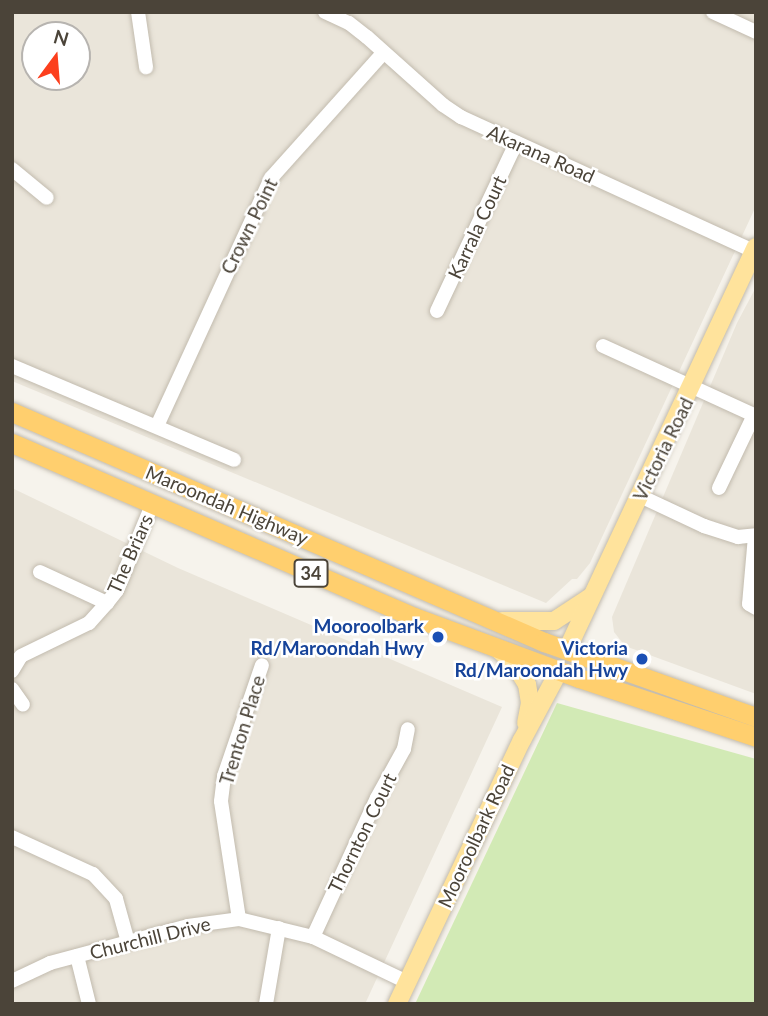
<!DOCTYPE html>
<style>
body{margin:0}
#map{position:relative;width:768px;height:1016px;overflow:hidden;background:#f6f3ec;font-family:Lato,sans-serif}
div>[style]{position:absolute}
.residential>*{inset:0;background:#eae5da}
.green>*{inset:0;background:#d2eab5}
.roads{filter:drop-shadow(0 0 2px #c2bbae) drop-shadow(0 0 2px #c2bbae)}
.minor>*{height:14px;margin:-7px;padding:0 7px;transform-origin:7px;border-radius:7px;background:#fff}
.major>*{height:18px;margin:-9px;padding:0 9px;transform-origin:9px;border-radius:9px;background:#ffe39c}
.highway>*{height:19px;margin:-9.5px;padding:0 9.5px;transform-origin:9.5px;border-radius:9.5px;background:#ffcf6e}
.dots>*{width:19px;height:19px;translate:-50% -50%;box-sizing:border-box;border:4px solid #fff;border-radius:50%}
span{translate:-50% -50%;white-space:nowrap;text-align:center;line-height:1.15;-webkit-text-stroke:5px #fff;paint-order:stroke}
.shield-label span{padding:2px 5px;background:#fff;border:2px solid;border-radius:5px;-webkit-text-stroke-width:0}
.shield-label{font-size:18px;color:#4b4439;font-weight:700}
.street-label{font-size:19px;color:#4b4439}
.transit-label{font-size:19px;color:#164399;font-weight:700}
.right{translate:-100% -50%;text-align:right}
.frame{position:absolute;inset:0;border:14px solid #4b4439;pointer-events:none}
.north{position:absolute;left:21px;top:21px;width:70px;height:70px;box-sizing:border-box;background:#fff;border:2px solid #b7b4b0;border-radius:50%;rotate:16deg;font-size:19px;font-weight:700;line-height:28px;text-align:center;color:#4b4439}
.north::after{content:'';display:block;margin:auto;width:24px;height:32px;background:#fc3f1d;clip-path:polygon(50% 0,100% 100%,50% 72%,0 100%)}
</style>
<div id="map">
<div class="residential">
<div style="clip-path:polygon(evenodd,12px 12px,756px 12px,756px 206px,590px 563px,577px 579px,572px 579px,546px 603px,12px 381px,12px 12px,35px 35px,77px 35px,77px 77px,35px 77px,35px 35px)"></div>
<div style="clip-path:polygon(756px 287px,756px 694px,625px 646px,614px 632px,612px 617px,737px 323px)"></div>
<div style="clip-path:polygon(12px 488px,178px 568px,502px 707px,365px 1004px,12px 1004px)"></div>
</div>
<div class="green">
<div style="clip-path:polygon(557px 703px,756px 759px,756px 1004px,415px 1004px)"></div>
</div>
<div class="roads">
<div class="minor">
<div style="left:138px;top:12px;width:56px;rotate:81.7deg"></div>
<div style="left:325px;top:12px;width:26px;rotate:25deg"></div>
<div style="left:349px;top:23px;width:23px;rotate:38deg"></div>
<div style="left:367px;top:37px;width:102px;rotate:41.8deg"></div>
<div style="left:443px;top:105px;width:22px;rotate:34deg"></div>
<div style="left:461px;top:117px;width:322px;rotate:24.6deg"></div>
<div style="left:713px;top:12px;width:47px;rotate:24.9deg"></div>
<div style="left:12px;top:169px;width:45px;rotate:39.6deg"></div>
<div style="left:437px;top:311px;width:186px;rotate:-64.8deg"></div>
<div style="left:603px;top:346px;width:168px;rotate:24.6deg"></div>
<div style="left:12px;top:366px;width:241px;rotate:22.9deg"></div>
<div style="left:157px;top:426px;width:273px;rotate:-65.3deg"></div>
<div style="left:271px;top:178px;width:168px;rotate:-48.1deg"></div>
<div style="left:719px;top:488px;width:81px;rotate:-64.4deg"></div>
<div style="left:640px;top:496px;width:71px;rotate:25.1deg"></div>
<div style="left:704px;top:526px;width:36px;rotate:18deg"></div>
<div style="left:738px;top:537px;width:18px;rotate:-6deg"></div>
<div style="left:755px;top:536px;width:68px;rotate:95deg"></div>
<div style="left:749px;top:604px;width:8px;rotate:30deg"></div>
<div style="left:40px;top:572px;width:74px;rotate:24.8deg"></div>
<div style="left:12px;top:671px;width:17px;rotate:-59deg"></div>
<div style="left:21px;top:656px;width:76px;rotate:-25.9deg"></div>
<div style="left:89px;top:623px;width:27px;rotate:-48deg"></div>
<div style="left:107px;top:603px;width:16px;rotate:-52deg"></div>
<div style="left:117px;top:590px;width:92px;rotate:-67.6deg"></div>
<div style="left:12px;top:689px;width:19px;rotate:55deg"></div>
<div style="left:12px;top:837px;width:89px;rotate:24.6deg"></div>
<div style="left:93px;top:874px;width:34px;rotate:47deg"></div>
<div style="left:116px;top:899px;width:45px;rotate:74.4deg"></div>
<div style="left:239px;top:919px;width:119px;rotate:-98.7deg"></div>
<div style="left:221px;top:801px;width:25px;rotate:-83deg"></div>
<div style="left:224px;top:776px;width:117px;rotate:-71.1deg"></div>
<div style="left:313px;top:937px;width:153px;rotate:-65.3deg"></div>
<div style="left:377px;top:798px;width:56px;rotate:-61.1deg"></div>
<div style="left:404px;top:749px;width:20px;rotate:-79deg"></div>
<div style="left:77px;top:956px;width:49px;rotate:76deg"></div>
<div style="left:12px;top:981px;width:42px;rotate:-25.3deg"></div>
<div style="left:50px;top:963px;width:143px;rotate:-15deg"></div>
<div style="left:188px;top:926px;width:51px;rotate:-7.8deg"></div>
<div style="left:239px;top:919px;width:76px;rotate:13.7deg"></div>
<div style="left:313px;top:937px;width:104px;rotate:25.6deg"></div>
<div style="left:266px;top:1004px;width:77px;rotate:-80.3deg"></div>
</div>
<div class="major">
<div style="left:502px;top:621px;width:52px"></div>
<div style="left:554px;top:621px;width:45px;rotate:-33.3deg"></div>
<div style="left:499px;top:650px;width:18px;rotate:41deg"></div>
<div style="left:513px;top:662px;width:26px;rotate:58deg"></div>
<div style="left:527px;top:684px;width:19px;rotate:81deg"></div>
<div style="left:530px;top:703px;width:20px;rotate:101deg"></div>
<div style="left:567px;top:650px;width:445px;rotate:-64.9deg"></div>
<div style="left:397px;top:1004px;width:292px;rotate:-64.7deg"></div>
<div style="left:522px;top:740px;width:78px;rotate:-61.8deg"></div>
</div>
<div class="highway">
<div style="left:12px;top:412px;width:580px;rotate:23.38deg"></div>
<div style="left:544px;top:642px;width:225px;rotate:19.5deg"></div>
<div style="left:12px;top:443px;width:438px;rotate:23.4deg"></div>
<div style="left:414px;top:617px;width:176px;rotate:20.3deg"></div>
<div style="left:579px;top:678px;width:187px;rotate:18.4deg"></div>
</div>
</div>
<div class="dots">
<div style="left:438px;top:637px;background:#1a4fb4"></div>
<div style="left:642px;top:659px;background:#1a4fb4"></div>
</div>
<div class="shield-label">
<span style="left:311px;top:573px">34</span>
</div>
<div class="street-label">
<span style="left:541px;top:154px;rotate:24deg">Akarana Road</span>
<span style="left:249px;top:226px;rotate:-64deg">Crown Point</span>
<span style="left:477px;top:227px;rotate:-65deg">Karrala Court</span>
<span style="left:663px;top:449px;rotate:-64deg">Victoria Road</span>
<span style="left:227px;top:505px;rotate:23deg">Maroondah Highway</span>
<span style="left:130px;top:554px;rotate:-66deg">The Briars</span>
<span style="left:242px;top:730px;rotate:-73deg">Trenton Place</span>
<span style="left:362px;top:833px;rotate:-64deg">Thornton Court</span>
<span style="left:476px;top:836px;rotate:-65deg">Mooroolbark Road</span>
<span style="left:150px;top:938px;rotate:-14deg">Churchill Drive</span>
</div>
<div class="transit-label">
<span class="right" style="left:424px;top:637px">Mooroolbark<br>Rd/Maroondah Hwy</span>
<span class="right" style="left:628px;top:659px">Victoria<br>Rd/Maroondah Hwy</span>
</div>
<div class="frame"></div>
<div class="north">N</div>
</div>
